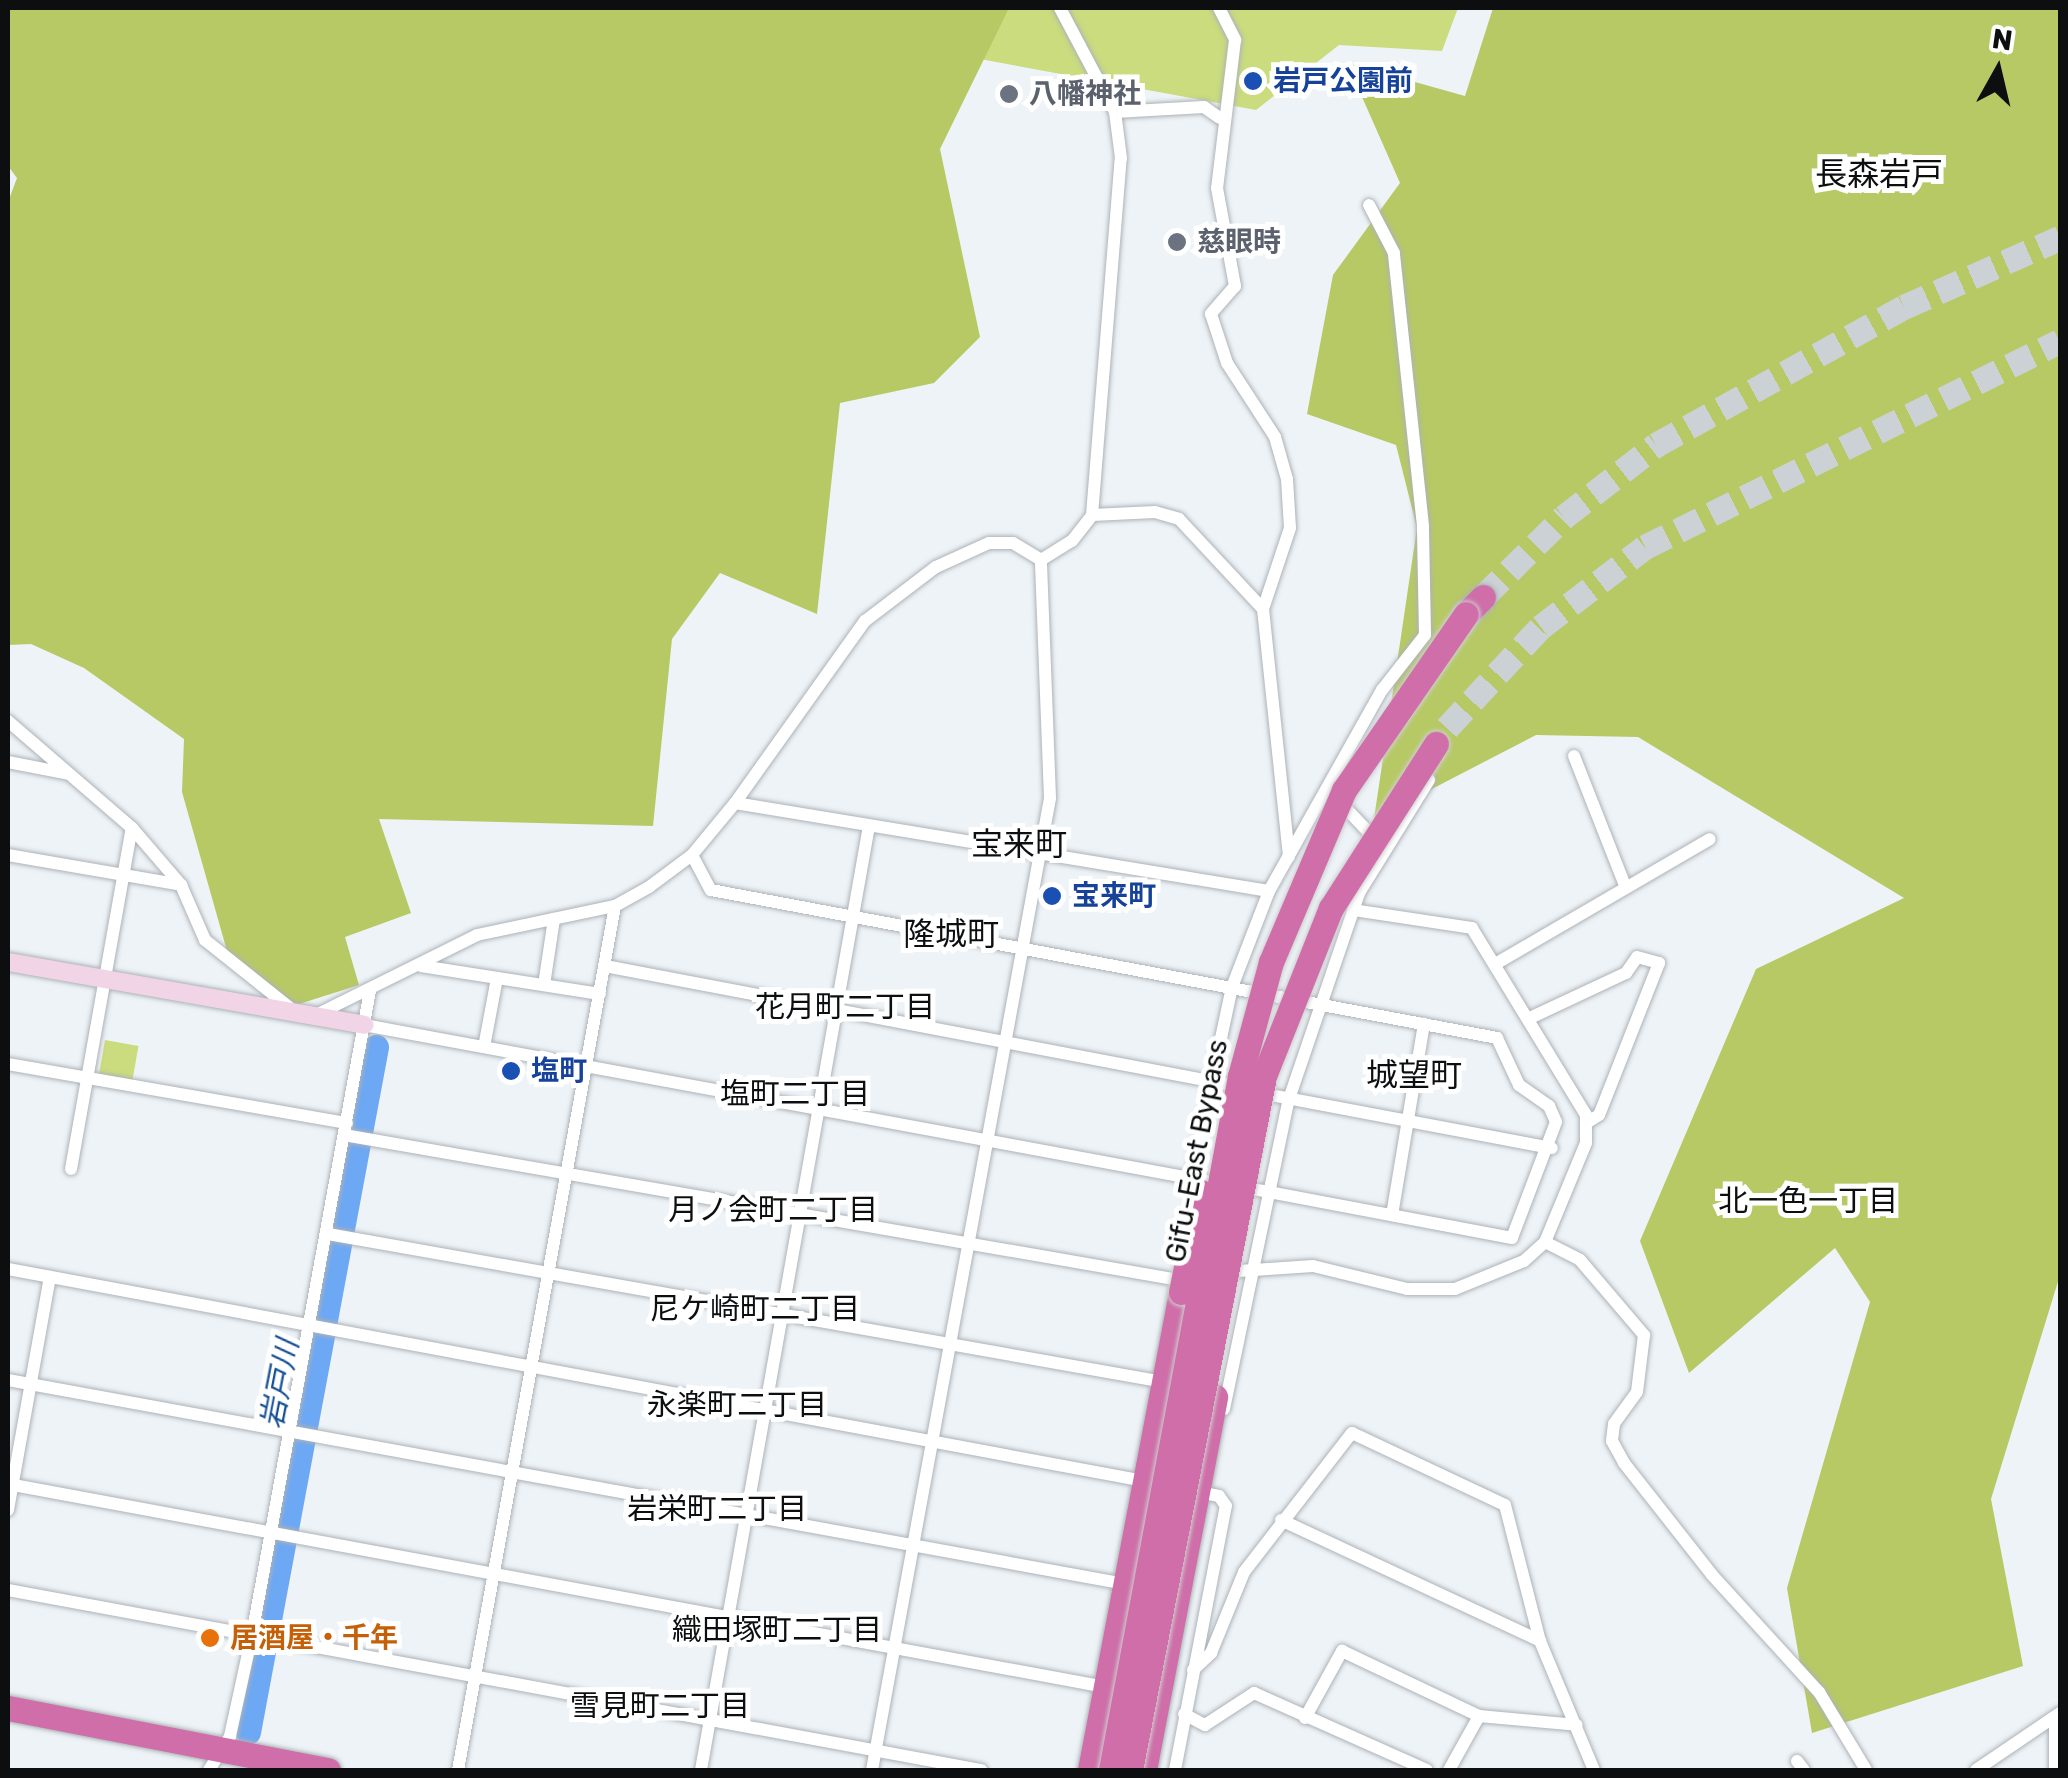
<!DOCTYPE html>
<meta charset="utf-8">
<style>
body{margin:0}
#map{position:relative;width:2068px;height:1778px;overflow:hidden;background:#edf3f7;font-family:Rubik,"Noto Sans JP",sans-serif}
div>[style]{position:absolute}
.green>*{inset:0;background:#cadc7d;transform-origin:0 0}
.forest>*{inset:0;background:#b7c965}
.river>*{height:25px;margin:-12.5px;padding:0 12.5px;transform-origin:12.5px;border-radius:12.5px;background:#6da8f4}
.highway-tunnel>*{height:25px;margin-top:-12.5px;transform-origin:0;background:repeating-linear-gradient(90deg,#cbd1d4 0 25px,transparent 0 37px)}
.roads{filter:drop-shadow(0 0 2px #adb2b7) drop-shadow(0 0 2px #adb2b7)}
.street>*{height:12px;margin:-6px;padding:0 6px;transform-origin:6px;border-radius:6px;background:#fff}
.secondary>*{height:18px;margin:-9px;padding:0 9px;transform-origin:9px;border-radius:9px;background:#f1d4e5}
.highway>*{height:25px;margin:-12.5px;padding:0 12.5px;transform-origin:12.5px;border-radius:12.5px;background:#cf6ea9}
.bridges{filter:drop-shadow(0 0 2px #cecfcf) drop-shadow(0 0 2px #cecfcf)}
.highway-bridge>*{height:25px;margin:-12.5px;padding:0 12.5px;transform-origin:12.5px;border-radius:12.5px;background:#cf6ea9}
.dots>*{width:28px;height:28px;translate:-50% -50%;box-sizing:border-box;border:5px solid #fff;border-radius:50%}
span{translate:-50% -50%;white-space:nowrap;text-align:center;line-height:1.15;-webkit-text-stroke:10px #fff;paint-order:stroke}
.transit-label{font-size:28px;color:#164399;font-weight:700}
.left{translate:0 -50%;text-align:left}
.worship-label{font-size:28px;color:#5b616d;font-weight:700}
.street-label{font-size:28px;color:#0c0e0f}
.food-label{font-size:28px;color:#c56008;font-weight:700}
.neighbourhood-label{font-size:30px;color:#0c0e0f}
.water-label{font-size:30px;color:#154f92;font-style:italic}
.quarter-label{font-size:32px;color:#0c0e0f}
.frame{position:absolute;inset:0;border:10px solid #0c0e0f;pointer-events:none}
.north{position:absolute;left:1948px;top:20px;width:100px;height:100px;-webkit-text-stroke:8px #fff;paint-order:stroke;rotate:8deg;font-size:28px;font-weight:700;line-height:40px;text-align:center;color:#0c0e0f}
.north::after{content:'';display:block;margin:auto;width:35px;height:45px;background:#0c0e0f;clip-path:polygon(50% 0,100% 100%,50% 72%,0 100%)}
</style>
<div id="map">
<div class="green">
<div style="clip-path:polygon(948px 8px,1458px 8px,1442px 51px,1339px 45px,1256px 110px,969px 57px)"></div>
<div style="left:105px;top:1040px;width:34px;height:36px;rotate:10deg"></div>
</div>
<div class="forest">
<div style="clip-path:polygon(8px 8px,1009px 8px,940px 149px,980px 337px,934px 383px,840px 403px,817px 614px,720px 573px,672px 639px,653px 826px,379px 819px,411px 913px,345px 937px,359px 985px,296px 1005px,227px 951px,182px 792px,184px 739px,84px 668px,31px 644px,8px 645px,8px 202px,17px 178px,8px 166px)"></div>
<div style="clip-path:polygon(1493px 8px,2060px 8px,2060px 1275px,1991px 1499px,2023px 1666px,1812px 1733px,1787px 1588px,1870px 1302px,1835px 1248px,1689px 1373px,1640px 1241px,1756px 969px,1904px 898px,1638px 737px,1536px 735px,1374px 819px,1417px 528px,1396px 445px,1307px 414px,1333px 275px,1400px 183px,1347px 63px,1465px 96px)"></div>
</div>
<div class="river">
<div style="left:248px;top:1732px;width:697px;rotate:-79.42deg"></div>
</div>
<div class="highway-tunnel">
<div style="left:1483px;top:597px;width:114px;rotate:-44.6deg"></div>
<div style="left:1564px;top:517px;width:117px;rotate:-38deg"></div>
<div style="left:1656px;top:445px;width:284px;rotate:-29.1deg"></div>
<div style="left:1904px;top:307px;width:171px;rotate:-23.9deg"></div>
<div style="left:1447px;top:728px;width:138px;rotate:-47.1deg"></div>
<div style="left:1541px;top:627px;width:131px;rotate:-37.6deg"></div>
<div style="left:1645px;top:547px;width:463px;rotate:-26.4deg"></div>
</div>
<div class="roads">
<div class="street">
<div style="left:1219px;top:8px;width:36px;rotate:63deg"></div>
<div style="left:1235px;top:40px;width:149px;rotate:96.9deg"></div>
<div style="left:1217px;top:188px;width:100px;rotate:79.6deg"></div>
<div style="left:1235px;top:286px;width:37px;rotate:131deg"></div>
<div style="left:1211px;top:314px;width:52px;rotate:71.9deg"></div>
<div style="left:1227px;top:363px;width:88px;rotate:57deg"></div>
<div style="left:1275px;top:437px;width:44px;rotate:74.1deg"></div>
<div style="left:1287px;top:479px;width:49px;rotate:86.5deg"></div>
<div style="left:1290px;top:528px;width:85px;rotate:108.4deg"></div>
<div style="left:1263px;top:609px;width:249px;rotate:84deg"></div>
<div style="left:1115px;top:112px;width:89px;rotate:-3.2deg"></div>
<div style="left:1204px;top:107px;width:19px;rotate:35deg"></div>
<div style="left:1092px;top:515px;width:63px;rotate:-2.7deg"></div>
<div style="left:1155px;top:512px;width:25px;rotate:16deg"></div>
<div style="left:1179px;top:519px;width:123px;rotate:47deg"></div>
<div style="left:1041px;top:560px;width:36px;rotate:-32deg"></div>
<div style="left:1072px;top:541px;width:33px;rotate:-52deg"></div>
<div style="left:1092px;top:515px;width:358px;rotate:-85.4deg"></div>
<div style="left:1121px;top:158px;width:46px;rotate:-97.4deg"></div>
<div style="left:1115px;top:112px;width:118px;rotate:-117.9deg"></div>
<div style="left:8px;top:721px;width:164px;rotate:40.8deg"></div>
<div style="left:132px;top:828px;width:75px;rotate:49.3deg"></div>
<div style="left:181px;top:885px;width:60px;rotate:66.4deg"></div>
<div style="left:205px;top:940px;width:114px;rotate:38.6deg"></div>
<div style="left:1574px;top:756px;width:136px;rotate:68.5deg"></div>
<div style="left:8px;top:762px;width:62px;rotate:11.1deg"></div>
<div style="left:1338px;top:800px;width:55px;rotate:46.5deg"></div>
<div style="left:735px;top:803px;width:541px;rotate:9.36deg"></div>
<div style="left:8px;top:855px;width:176px;rotate:9.8deg"></div>
<div style="left:692px;top:855px;width:40px;rotate:62deg"></div>
<div style="left:711px;top:890px;width:800px;rotate:10.66deg"></div>
<div style="left:1497px;top:1038px;width:52px;rotate:64.9deg"></div>
<div style="left:1519px;top:1085px;width:37px;rotate:35deg"></div>
<div style="left:1549px;top:1106px;width:17px;rotate:66deg"></div>
<div style="left:1556px;top:1122px;width:124px;rotate:110.8deg"></div>
<div style="left:1512px;top:1238px;width:275px;rotate:-169.3deg"></div>
<div style="left:1497px;top:963px;width:246px;rotate:-30.2deg"></div>
<div style="left:421px;top:966px;width:181px;rotate:8.9deg"></div>
<div style="left:605px;top:966px;width:647px;rotate:10.77deg"></div>
<div style="left:544px;top:985px;width:67px;rotate:-81.4deg"></div>
<div style="left:314px;top:1016px;width:182px;rotate:-26.4deg"></div>
<div style="left:477px;top:935px;width:141px;rotate:-11.9deg"></div>
<div style="left:615px;top:906px;width:39px;rotate:-29deg"></div>
<div style="left:649px;top:887px;width:54px;rotate:-36.7deg"></div>
<div style="left:692px;top:855px;width:67px;rotate:-50.4deg"></div>
<div style="left:735px;top:803px;width:224px;rotate:-54.5deg"></div>
<div style="left:865px;top:621px;width:89px;rotate:-37.3deg"></div>
<div style="left:936px;top:567px;width:58px;rotate:-24.4deg"></div>
<div style="left:989px;top:543px;width:24px"></div>
<div style="left:1013px;top:543px;width:33px;rotate:31deg"></div>
<div style="left:1532px;top:1017px;width:104px;rotate:-25.1deg"></div>
<div style="left:1626px;top:973px;width:19px;rotate:-55deg"></div>
<div style="left:1637px;top:957px;width:23px;rotate:15deg"></div>
<div style="left:1659px;top:963px;width:163px;rotate:111.5deg"></div>
<div style="left:1599px;top:1115px;width:13px;rotate:148deg"></div>
<div style="left:364px;top:1025px;width:868px;rotate:10.49deg"></div>
<div style="left:484px;top:1047px;width:70px;rotate:-79.3deg"></div>
<div style="left:8px;top:1064px;width:344px;rotate:9.9deg"></div>
<div style="left:1260px;top:1093px;width:297px;rotate:10.7deg"></div>
<div style="left:344px;top:1135px;width:854px;rotate:9.85deg"></div>
<div style="left:71px;top:1169px;width:346px;rotate:-79.9deg"></div>
<div style="left:1190px;top:1183px;width:200px;rotate:-77.9deg"></div>
<div style="left:1232px;top:987px;width:103px;rotate:-68.9deg"></div>
<div style="left:1269px;top:891px;width:231px;rotate:-60.7deg"></div>
<div style="left:1382px;top:690px;width:70px;rotate:-52deg"></div>
<div style="left:1425px;top:635px;width:109px;rotate:-91.1deg"></div>
<div style="left:1423px;top:526px;width:275px;rotate:-96.1deg"></div>
<div style="left:1394px;top:253px;width:54px;rotate:-117.5deg"></div>
<div style="left:1392px;top:1215px;width:194px;rotate:-80.5deg"></div>
<div style="left:328px;top:1234px;width:838px;rotate:10.04deg"></div>
<div style="left:1545px;top:1242px;width:39px;rotate:27deg"></div>
<div style="left:1580px;top:1260px;width:99px;rotate:49.5deg"></div>
<div style="left:1644px;top:1335px;width:57px;rotate:97deg"></div>
<div style="left:1637px;top:1392px;width:39px;rotate:126deg"></div>
<div style="left:1614px;top:1424px;width:17px;rotate:97deg"></div>
<div style="left:1612px;top:1441px;width:25px;rotate:61deg"></div>
<div style="left:1624px;top:1463px;width:142px;rotate:51.8deg"></div>
<div style="left:1712px;top:1575px;width:159px;rotate:47.6deg"></div>
<div style="left:1819px;top:1692px;width:91px;rotate:58.9deg"></div>
<div style="left:8px;top:1269px;width:1162px;rotate:10.57deg"></div>
<div style="left:1224px;top:1272px;width:89px;rotate:-3.9deg"></div>
<div style="left:1313px;top:1266px;width:97px;rotate:13.7deg"></div>
<div style="left:1407px;top:1289px;width:48px"></div>
<div style="left:1455px;top:1289px;width:74px;rotate:-22.1deg"></div>
<div style="left:1524px;top:1261px;width:28px;rotate:-42deg"></div>
<div style="left:1545px;top:1242px;width:107px;rotate:-67.5deg"></div>
<div style="left:1586px;top:1143px;width:28px;rotate:-90deg"></div>
<div style="left:1586px;top:1115px;width:219px;rotate:-121.4deg"></div>
<div style="left:1472px;top:928px;width:120px;rotate:-171.4deg"></div>
<div style="left:8px;top:1380px;width:1135px;rotate:10.35deg"></div>
<div style="left:1224px;top:1409px;width:314px;rotate:-78.2deg"></div>
<div style="left:1288px;top:1102px;width:221px;rotate:-71.2deg"></div>
<div style="left:1359px;top:893px;width:133px;rotate:-58.2deg"></div>
<div style="left:8px;top:1484px;width:1116px;rotate:10.48deg"></div>
<div style="left:8px;top:1510px;width:237px;rotate:-79.8deg"></div>
<div style="left:1281px;top:1520px;width:286px;rotate:25deg"></div>
<div style="left:8px;top:1590px;width:990px;rotate:10.48deg"></div>
<div style="left:1193px;top:1670px;width:25px;rotate:-43deg"></div>
<div style="left:1211px;top:1653px;width:87px;rotate:-67.8deg"></div>
<div style="left:1244px;top:1572px;width:176px;rotate:-52.2deg"></div>
<div style="left:1352px;top:1433px;width:169px;rotate:25.2deg"></div>
<div style="left:1505px;top:1505px;width:140px;rotate:75.6deg"></div>
<div style="left:1540px;top:1641px;width:140px;rotate:67.3deg"></div>
<div style="left:1184px;top:1714px;width:24px;rotate:28deg"></div>
<div style="left:1205px;top:1725px;width:59px;rotate:-33.1deg"></div>
<div style="left:1254px;top:1693px;width:189px;rotate:24deg"></div>
<div style="left:2055px;top:1717px;width:53px;rotate:90deg"></div>
<div style="left:1305px;top:1718px;width:77px;rotate:-61.1deg"></div>
<div style="left:1342px;top:1651px;width:152px;rotate:25.4deg"></div>
<div style="left:1479px;top:1716px;width:98px;rotate:5.2deg"></div>
<div style="left:1797px;top:1761px;width:11px;rotate:52deg"></div>
<div style="left:209px;top:1770px;width:40px;rotate:-58deg"></div>
<div style="left:230px;top:1736px;width:103px;rotate:-77.7deg"></div>
<div style="left:252px;top:1635px;width:655px;rotate:-79.62deg"></div>
<div style="left:458px;top:1770px;width:878px;rotate:-79.7deg"></div>
<div style="left:701px;top:1770px;width:959px;rotate:-79.91deg"></div>
<div style="left:872px;top:1770px;width:988px;rotate:-79.62deg"></div>
<div style="left:1050px;top:798px;width:238px;rotate:-92.2deg"></div>
<div style="left:1175px;top:1770px;width:269px;rotate:-79.1deg"></div>
<div style="left:1226px;top:1506px;width:12px;rotate:-125deg"></div>
<div style="left:1219px;top:1496px;width:25px;rotate:-169deg"></div>
<div style="left:1449px;top:1770px;width:62px;rotate:-60.9deg"></div>
<div style="left:1976px;top:1770px;width:102px;rotate:-34.2deg"></div>
</div>
<div class="secondary">
<div style="left:8px;top:962px;width:362px;rotate:10deg"></div>
</div>
<div class="highway">
<div style="left:1466px;top:614px;width:24px;rotate:-45deg"></div>
<div style="left:8px;top:1708px;width:326px;rotate:11deg"></div>
<div style="left:1090px;top:1770px;width:487px;rotate:-79.2deg"></div>
<div style="left:1144px;top:1770px;width:380px;rotate:-79.2deg"></div>
</div>
</div>
<div class="bridges">
<div class="highway-bridge">
<div style="left:1181px;top:1292px;width:102px;rotate:-78.7deg"></div>
<div style="left:1111px;top:1770px;width:706px;rotate:-79.47deg"></div>
<div style="left:1240px;top:1076px;width:118px;rotate:-74.8deg"></div>
<div style="left:1271px;top:962px;width:187px;rotate:-67deg"></div>
<div style="left:1344px;top:790px;width:214px;rotate:-55.3deg"></div>
<div style="left:1130px;top:1770px;width:707px;rotate:-79.07deg"></div>
<div style="left:1264px;top:1076px;width:181px;rotate:-68.3deg"></div>
<div style="left:1331px;top:908px;width:195px;rotate:-57.4deg"></div>
</div>
</div>
<div class="dots">
<div style="left:1253px;top:81px;background:#1a4fb4"></div>
<div style="left:1009px;top:94px;background:#6b7280"></div>
<div style="left:1177px;top:242px;background:#6b7280"></div>
<div style="left:1052px;top:896px;background:#1a4fb4"></div>
<div style="left:511px;top:1071px;background:#1a4fb4"></div>
<div style="left:210px;top:1638px;background:#e8710a"></div>
</div>
<div class="transit-label">
<span class="left" style="left:1273px;top:81px">岩戸公園前</span>
<span class="left" style="left:1072px;top:896px">宝来町</span>
<span class="left" style="left:531px;top:1071px">塩町</span>
</div>
<div class="worship-label">
<span class="left" style="left:1029px;top:94px">八幡神社</span>
<span class="left" style="left:1197px;top:242px">慈眼時</span>
</div>
<div class="street-label">
<span style="left:1197px;top:1151px;rotate:-79deg">Gifu-East Bypass</span>
</div>
<div class="food-label">
<span class="left" style="left:230px;top:1638px">居酒屋・千年</span>
</div>
<div class="neighbourhood-label">
<span style="left:845px;top:1007px">花月町二丁目</span>
<span style="left:795px;top:1094px">塩町二丁目</span>
<span style="left:1808px;top:1201px">北一色一丁目</span>
<span style="left:773px;top:1210px">月ノ会町二丁目</span>
<span style="left:755px;top:1309px">尼ケ崎町二丁目</span>
<span style="left:737px;top:1405px">永楽町二丁目</span>
<span style="left:717px;top:1509px">岩栄町二丁目</span>
<span style="left:777px;top:1630px">織田塚町二丁目</span>
<span style="left:660px;top:1706px">雪見町二丁目</span>
</div>
<div class="water-label">
<span style="left:280px;top:1384px;rotate:-79deg">岩戸川</span>
</div>
<div class="quarter-label">
<span style="left:1879px;top:174px">長森岩戸</span>
<span style="left:1019px;top:844px">宝来町</span>
<span style="left:951px;top:934px">隆城町</span>
<span style="left:1414px;top:1075px">城望町</span>
</div>
<div class="frame"></div>
<div class="north">N</div>
</div>
